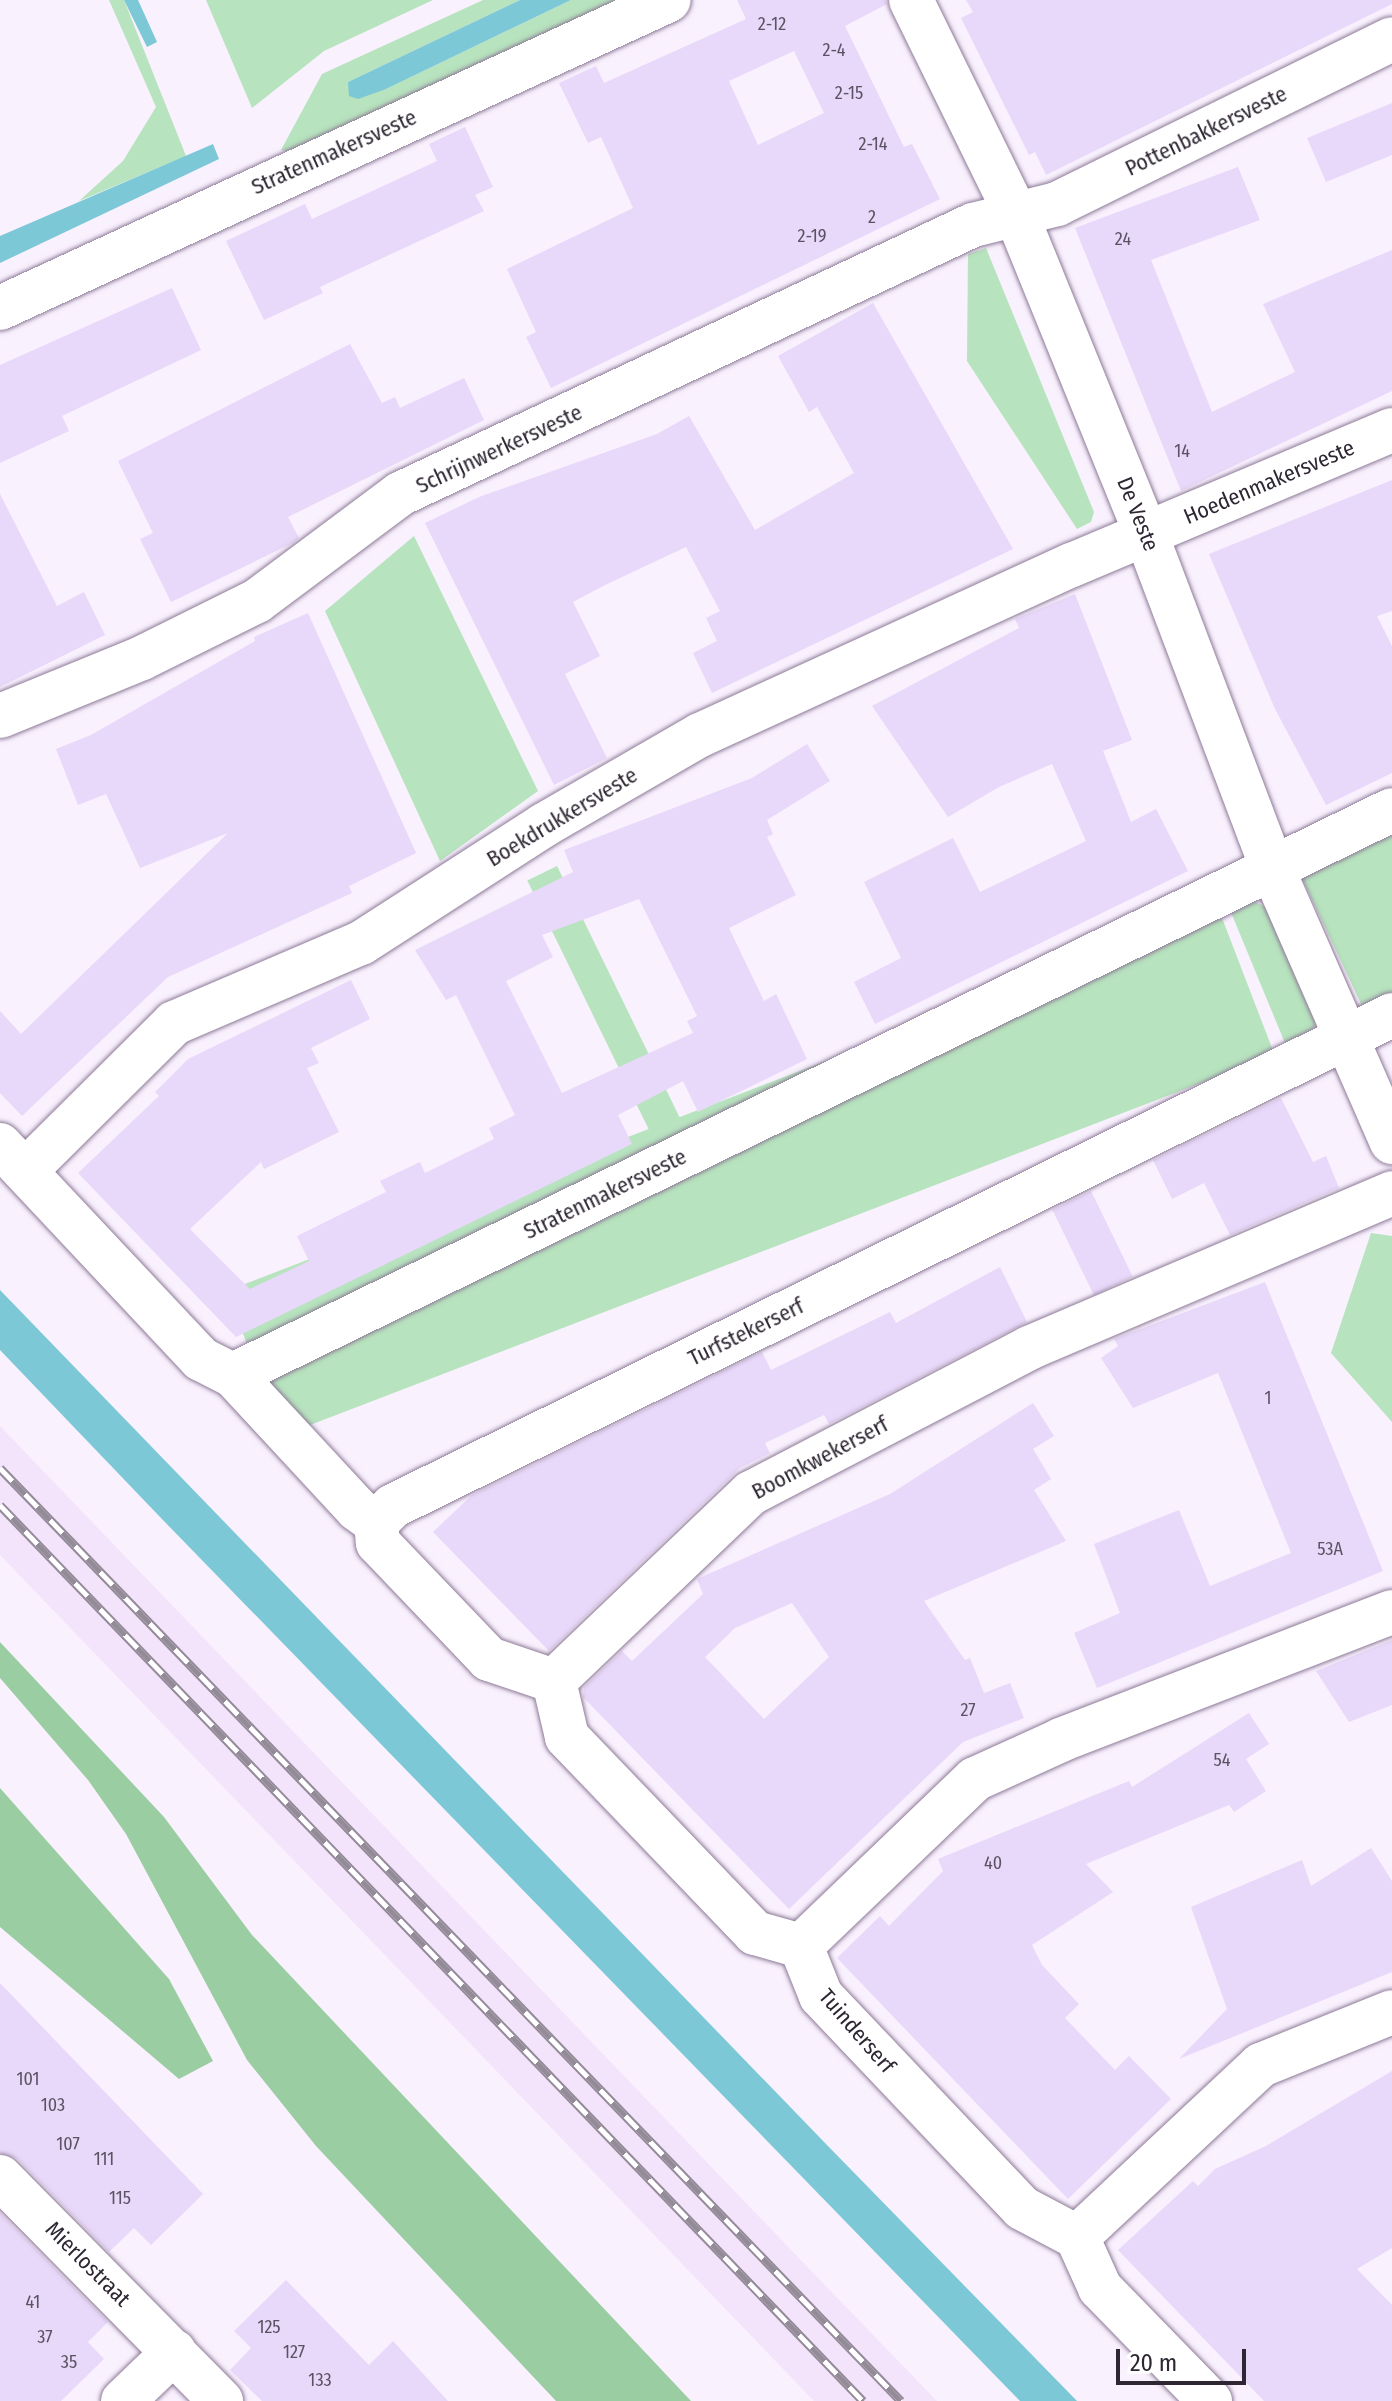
<!DOCTYPE html>
<style>
body{margin:0}
#map{position:relative;width:1392px;height:2401px;overflow:hidden;background:#f9f1fe;font-family:"Fira Sans Condensed",sans-serif}
div>[style]{position:absolute}
.built>*{inset:0;background:#f3e4fb}
.green>*{inset:0;background:#b7e3be;transform-origin:0 0}
.forest>*{inset:0;background:#9bcda3}
.water>*{inset:0;background:#7cc8d6}
.building>*{inset:0;background:#e8d8f9;transform-origin:0 0}
.roads{filter:drop-shadow(0 0 2px #8d7a97) drop-shadow(0 0 2px #8d7a97)}
.minor>*{height:44px;margin:-22px;padding:0 22px;transform-origin:22px;border-radius:22px;background:#fff}
.rail>*{height:9px;margin-top:-4.5px;transform-origin:0;background:repeating-linear-gradient(90deg,#fff 0 18px,#938b98 0 36px);box-sizing:border-box;border-block:2px solid #938b98}
span{translate:-50% -50%;white-space:nowrap;text-align:center;line-height:1.15;-webkit-text-stroke:7px #fff;paint-order:stroke}
.number-label{font-size:18px;color:#5c5264}
.number-label span{-webkit-text-stroke-width:0}
.street-label{font-size:22px;color:#2e2632}
.scale{position:absolute;left:1116px;top:2349px;width:130px;height:36px;box-sizing:border-box;border:4px solid #2e2632;border-top:0;padding-left:10px;font-size:24px;line-height:28px;white-space:nowrap;color:#2e2632;-webkit-text-stroke:6px #fff;paint-order:stroke}
</style>
<div id="map">
<div class="built">
<div style="clip-path:polygon(0 1426px,820px 2280px,937px 2401px,814px 2401px,0 1555px)"></div>
</div>
<div class="green">
<div style="clip-path:polygon(109px 0,124px 0,186px 156px,79px 201px,123px 161px,156px 107px)"></div>
<div style="clip-path:polygon(206px 0,433px 0,324px 51px,252px 108px)"></div>
<div style="clip-path:polygon(483px 0,520px 0,348px 82px,386px 89px,571px 0,635px 0,300px 155px,281px 150px,322px 74px)"></div>
<div style="clip-path:polygon(986px 248px,1094px 512px,1091px 522px,1077px 529px,967px 361px,968px 254px)"></div>
<div style="clip-path:polygon(414px 536px,538px 791px,440px 861px,325px 611px)"></div>
<div style="clip-path:polygon(1392px 830px,1392px 992px,1362px 1006px,1301px 876px)"></div>
<div style="left:557px;top:866px;width:295px;height:33px;rotate:64deg"></div>
<div style="clip-path:polygon(1254px 901px,1267px 908px,1316px 1022px,1311px 1034px,1287px 1048px,1228px 905px)"></div>
<div style="left:1219px;top:910px;width:155px;height:1063px;rotate:69deg"></div>
<div style="clip-path:polygon(1371px 1233px,1392px 1236px,1392px 1422px,1331px 1353px)"></div>
</div>
<div class="forest">
<div style="clip-path:polygon(0 1642px,164px 1817px,252px 1935px,691px 2401px,556px 2401px,316px 2146px,247px 2060px,126px 1834px,88px 1780px,0 1678px)"></div>
<div style="clip-path:polygon(0 1788px,169px 1979px,213px 2061px,179px 2079px,0 1927px)"></div>
</div>
<div class="water">
<div style="clip-path:polygon(124px 0,138px 0,157px 42px,147px 47px)"></div>
<div style="clip-path:polygon(520px 0,571px 0,386px 89px,358px 99px,349px 96px,348px 82px)"></div>
<div style="clip-path:polygon(213px 144px,219px 159px,0 263px,0 236px)"></div>
<div style="clip-path:polygon(0 1290px,826px 2144px,1077px 2401px,1020px 2401px,161px 1518px,0 1350px)"></div>
</div>
<div class="building">
<div style="clip-path:polygon(evenodd,737px 0,886px 0,887px 4px,845px 26px,904px 147px,912px 144px,940px 199px,551px 388px,526px 337px,536px 332px,507px 269px,633px 208px,601px 137px,588px 143px,559px 83px,596px 66px,604px 83px,746px 19px,737px 0,794px 51px,824px 113px,758px 145px,729px 81px,794px 51px)"></div>
<div style="clip-path:polygon(966px 0,1392px 0,1392px 4px,1046px 175px,1035px 152px,1029px 155px,961px 18px,973px 12px)"></div>
<div style="clip-path:polygon(1392px 103px,1392px 155px,1326px 182px,1307px 138px)"></div>
<div style="clip-path:polygon(465px 127px,493px 187px,475px 195px,484px 211px,320px 287px,323px 293px,264px 320px,226px 241px,305px 204px,312px 219px,437px 161px,429px 144px)"></div>
<div style="clip-path:polygon(1238px 167px,1260px 220px,1151px 260px,1212px 412px,1295px 372px,1263px 304px,1392px 250px,1392px 391px,1181px 491px,1075px 228px)"></div>
<div style="clip-path:polygon(172px 288px,201px 350px,62px 416px,69px 431px,0 463px,0 365px)"></div>
<div style="clip-path:polygon(873px 303px,1013px 549px,712px 693px,693px 653px,717px 641px,706px 618px,720px 611px,686px 547px,605px 585px,573px 602px,600px 656px,565px 674px,607px 758px,554px 785px,425px 523px,479px 497px,657px 434px,689px 416px,755px 530px,854px 473px,817px 407px,809px 412px,778px 356px)"></div>
<div style="clip-path:polygon(350px 344px,382px 403px,395px 397px,400px 408px,464px 378px,484px 420px,288px 517px,299px 538px,293px 543px,171px 602px,140px 539px,153px 533px,118px 461px)"></div>
<div style="clip-path:polygon(1392px 480px,1392px 611px,1377px 616px,1392px 646px,1392px 773px,1326px 805px,1275px 709px,1209px 554px)"></div>
<div style="clip-path:polygon(0 494px,57px 606px,84px 592px,105px 635px,0 687px)"></div>
<div style="clip-path:polygon(1075px 594px,1132px 740px,1103px 751px,1131px 822px,1156px 809px,1188px 871px,875px 1024px,854px 982px,901px 958px,864px 882px,953px 838px,980px 892px,1086px 841px,1052px 764px,999px 787px,948px 817px,872px 706px,1019px 628px,1015px 619px)"></div>
<div style="clip-path:polygon(308px 613px,416px 853px,349px 886px,352px 893px,168px 977px,22px 1116px,0 1093px,0 1011px,21px 1034px,228px 833px,140px 868px,106px 794px,78px 805px,56px 749px,91px 735px,255px 641px,254px 637px)"></div>
<div style="clip-path:polygon(evenodd,807px 744px,830px 781px,767px 820px,773px 834px,767px 837px,796px 895px,729px 928px,764px 1001px,776px 994px,807px 1059px,698px 1112px,683px 1081px,618px 1115px,632px 1144px,236px 1337px,78px 1173px,159px 1096px,155px 1092px,188px 1059px,351px 980px,370px 1019px,311px 1048px,319px 1063px,307px 1068px,339px 1132px,264px 1169px,261px 1162px,190px 1229px,250px 1289px,309px 1261px,297px 1236px,386px 1192px,380px 1181px,420px 1162px,425px 1173px,494px 1139px,489px 1128px,515px 1115px,456px 995px,446px 1000px,415px 950px,573px 872px,564px 850px,752px 778px,807px 744px,639px 899px,697px 1016px,687px 1021px,693px 1033px,562px 1093px,506px 981px,553px 957px,542px 935px,639px 899px)"></div>
<div style="clip-path:polygon(1281px 1098px,1313px 1162px,1326px 1156px,1339px 1188px,1230px 1235px,1204px 1183px,1172px 1199px,1153px 1160px)"></div>
<div style="left:1091px;top:1191px;width:95px;height:43px;rotate:64deg"></div>
<div style="clip-path:polygon(1000px 1267px,1027px 1322px,829px 1424px,824px 1415px,765px 1443px,770px 1453px,740px 1468px,549px 1651px,433px 1532px,472px 1495px,762px 1352px,771px 1370px,890px 1312px,896px 1323px)"></div>
<div style="clip-path:polygon(1265px 1282px,1383px 1571px,1097px 1688px,1074px 1633px,1120px 1613px,1094px 1544px,1179px 1510px,1210px 1586px,1291px 1553px,1218px 1373px,1133px 1408px,1101px 1358px,1118px 1346px,1114px 1339px)"></div>
<div style="clip-path:polygon(evenodd,1033px 1403px,1054px 1436px,1033px 1449px,1051px 1479px,1034px 1490px,1066px 1541px,924px 1601px,965px 1660px,970px 1658px,984px 1693px,1010px 1683px,1024px 1718px,963px 1742px,789px 1909px,583px 1697px,584px 1687px,622px 1651px,632px 1661px,703px 1594px,697px 1579px,890px 1494px,1033px 1403px,792px 1603px,829px 1657px,764px 1719px,705px 1657px,735px 1628px,792px 1603px)"></div>
<div style="clip-path:polygon(1392px 1640px,1392px 1705px,1349px 1722px,1316px 1671px)"></div>
<div style="clip-path:polygon(1249px 1713px,1269px 1744px,1246px 1759px,1266px 1791px,1234px 1812px,1229px 1805px,1086px 1864px,1113px 1892px,1032px 1945px,1042px 1965px,1079px 2004px,1065px 2018px,1115px 2070px,1129px 2056px,1171px 2099px,1068px 2199px,837px 1958px,880px 1916px,889px 1926px,943px 1871px,938px 1859px,1129px 1781px,1132px 1787px)"></div>
<div style="clip-path:polygon(1371px 1848px,1392px 1881px,1392px 1972px,1179px 2059px,1227px 2009px,1191px 1907px,1302px 1860px,1311px 1886px)"></div>
<div style="clip-path:polygon(0 1983px,203px 2194px,151px 2245px,134px 2228px,109px 2252px,18px 2159px,0 2153px)"></div>
<div style="clip-path:polygon(1392px 2071px,1392px 2248px,1357px 2269px,1392px 2305px,1392px 2401px,1264px 2401px,1118px 2250px,1193px 2181px,1198px 2186px,1215px 2169px,1266px 2146px)"></div>
<div style="clip-path:polygon(0 2213px,108px 2322px,88px 2342px,104px 2359px,61px 2401px,0 2401px)"></div>
<div style="clip-path:polygon(286px 2280px,369px 2365px,393px 2341px,448px 2401px,262px 2401px,230px 2370px,251px 2348px,234px 2331px)"></div>
</div>
<div class="roads">
<div class="minor">
<div style="left:911px;top:0;width:241px;rotate:63.9deg"></div>
<div style="left:1017px;top:216px;width:343px;rotate:67.9deg"></div>
<div style="left:1146px;top:534px;width:359px;rotate:69.3deg"></div>
<div style="left:1273px;top:870px;width:297px;rotate:66.4deg"></div>
<div style="left:0;top:308px;width:736px;rotate:-24.72deg"></div>
<div style="left:0;top:716px;width:153px;rotate:-22.2deg"></div>
<div style="left:142px;top:658px;width:128px;rotate:-26.4deg"></div>
<div style="left:257px;top:601px;width:179px;rotate:-36.8deg"></div>
<div style="left:400px;top:494px;width:633px;rotate:-25.15deg"></div>
<div style="left:973px;top:225px;width:87px;rotate:-14deg"></div>
<div style="left:1057px;top:204px;width:373px;rotate:-26.2deg"></div>
<div style="left:0;top:1145px;width:294px;rotate:46.8deg"></div>
<div style="left:201px;top:1359px;width:36px;rotate:27deg"></div>
<div style="left:233px;top:1375px;width:1289px;rotate:-25.99deg"></div>
<div style="left:25px;top:1171px;width:210px;rotate:-44.8deg"></div>
<div style="left:174px;top:1023px;width:203px;rotate:-23.2deg"></div>
<div style="left:361px;top:943px;width:218px;rotate:-32.8deg"></div>
<div style="left:544px;top:825px;width:180px;rotate:-30deg"></div>
<div style="left:700px;top:735px;width:409px;rotate:-24.6deg"></div>
<div style="left:1072px;top:565px;width:347px;rotate:-22.9deg"></div>
<div style="left:233px;top:1375px;width:183px;rotate:47.2deg"></div>
<div style="left:357px;top:1509px;width:24px;rotate:36deg"></div>
<div style="left:1392px;top:1612px;width:355px;rotate:158.9deg"></div>
<div style="left:1061px;top:1740px;width:94px;rotate:155.6deg"></div>
<div style="left:975px;top:1779px;width:241px;rotate:136.2deg"></div>
<div style="left:801px;top:1946px;width:54px;rotate:68.2deg"></div>
<div style="left:821px;top:1996px;width:292px;rotate:46.5deg"></div>
<div style="left:1022px;top:2208px;width:62px;rotate:27.8deg"></div>
<div style="left:1077px;top:2237px;width:252px;rotate:-43.1deg"></div>
<div style="left:1261px;top:2065px;width:141px;rotate:-22deg"></div>
<div style="left:554px;top:1681px;width:69px;rotate:-161.3deg"></div>
<div style="left:489px;top:1659px;width:161px;rotate:-133.7deg"></div>
<div style="left:378px;top:1543px;width:20px;rotate:-96deg"></div>
<div style="left:376px;top:1523px;width:24px;rotate:-45deg"></div>
<div style="left:393px;top:1506px;width:1113px;rotate:-26.17deg"></div>
<div style="left:801px;top:1946px;width:48px;rotate:-164.2deg"></div>
<div style="left:755px;top:1933px;width:272px;rotate:-133.8deg"></div>
<div style="left:567px;top:1737px;width:57px;rotate:-103.1deg"></div>
<div style="left:554px;top:1681px;width:272px;rotate:-43.7deg"></div>
<div style="left:751px;top:1493px;width:314px;rotate:-27.5deg"></div>
<div style="left:1029px;top:1348px;width:395px;rotate:-23.1deg"></div>
<div style="left:0;top:2177px;width:315px;rotate:45.4deg"></div>
<div style="left:1077px;top:2237px;width:56px;rotate:65.7deg"></div>
<div style="left:1100px;top:2288px;width:158px;rotate:45.8deg"></div>
<div style="left:123px;top:2401px;width:71px;rotate:-43.9deg"></div>
</div>
</div>
<div class="rail">
<div style="left:0;top:1468px;width:1297px;rotate:46deg"></div>
<div style="left:0;top:1505px;width:1244px;rotate:46.07deg"></div>
</div>
<div class="number-label">
<span style="left:772px;top:24px">2-12</span>
<span style="left:834px;top:50px">2-4</span>
<span style="left:849px;top:93px">2-15</span>
<span style="left:873px;top:144px">2-14</span>
<span style="left:872px;top:217px">2</span>
<span style="left:812px;top:236px">2-19</span>
<span style="left:1123px;top:239px">24</span>
<span style="left:1182px;top:451px">14</span>
<span style="left:1268px;top:1398px">1</span>
<span style="left:1330px;top:1549px">53A</span>
<span style="left:968px;top:1710px">27</span>
<span style="left:1222px;top:1760px">54</span>
<span style="left:993px;top:1863px">40</span>
<span style="left:28px;top:2079px">101</span>
<span style="left:53px;top:2105px">103</span>
<span style="left:68px;top:2144px">107</span>
<span style="left:104px;top:2159px">111</span>
<span style="left:120px;top:2198px">115</span>
<span style="left:33px;top:2302px">41</span>
<span style="left:269px;top:2327px">125</span>
<span style="left:45px;top:2337px">37</span>
<span style="left:294px;top:2352px">127</span>
<span style="left:69px;top:2362px">35</span>
<span style="left:320px;top:2380px">133</span>
</div>
<div class="street-label">
<span style="left:1206px;top:131px;rotate:-26deg">Pottenbakkersveste</span>
<span style="left:334px;top:152px;rotate:-24deg">Stratenmakersveste</span>
<span style="left:499px;top:449px;rotate:-25deg">Schrijnwerkersveste</span>
<span style="left:1269px;top:482px;rotate:-23deg">Hoedenmakersveste</span>
<span style="left:1138px;top:514px;rotate:68deg">De Veste</span>
<span style="left:562px;top:817px;rotate:-31deg">Boekdrukkersveste</span>
<span style="left:605px;top:1194px;rotate:-26deg">Stratenmakersveste</span>
<span style="left:746px;top:1332px;rotate:-26deg">Turfstekerserf</span>
<span style="left:820px;top:1458px;rotate:-28deg">Boomkwekerserf</span>
<span style="left:857px;top:2031px;rotate:49deg">Tuinderserf</span>
<span style="left:88px;top:2264px;rotate:45deg">Mierlostraat</span>
</div>
<div class="scale">20 m</div>
</div>
